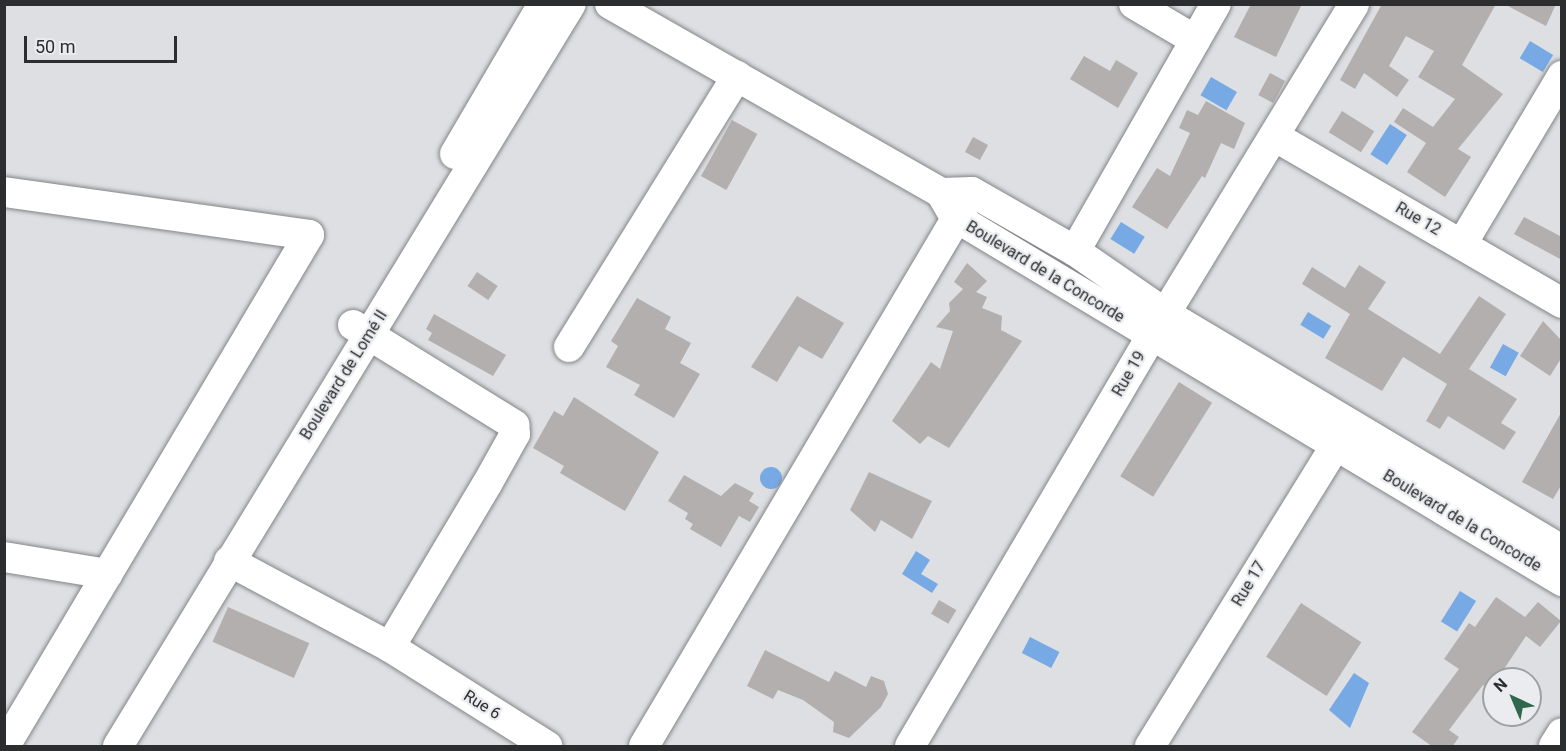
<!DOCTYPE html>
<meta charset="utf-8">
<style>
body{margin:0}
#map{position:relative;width:1566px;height:751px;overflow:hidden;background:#dddfe2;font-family:Roboto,sans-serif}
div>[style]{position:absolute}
.water>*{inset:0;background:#77a9e4;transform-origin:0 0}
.round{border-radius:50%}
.building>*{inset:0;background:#b3afae;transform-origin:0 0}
.roads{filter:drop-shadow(0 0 2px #838588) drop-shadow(0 0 2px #838588)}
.minor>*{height:30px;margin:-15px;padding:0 15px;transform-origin:15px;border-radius:15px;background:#fff}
span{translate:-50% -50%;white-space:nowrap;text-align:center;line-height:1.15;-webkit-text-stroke:4.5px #eaecef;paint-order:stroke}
.street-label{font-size:16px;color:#2c2d2e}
.frame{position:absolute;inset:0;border:6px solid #2c2d2e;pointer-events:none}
.north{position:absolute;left:1482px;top:667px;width:60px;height:60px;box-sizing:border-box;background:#eaecef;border:2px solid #9ea0a2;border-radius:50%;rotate:316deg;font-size:16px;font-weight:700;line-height:24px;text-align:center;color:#2c2d2e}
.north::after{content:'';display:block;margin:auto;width:21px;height:27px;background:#30674d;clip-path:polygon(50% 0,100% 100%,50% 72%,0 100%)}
.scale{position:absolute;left:24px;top:36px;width:153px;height:27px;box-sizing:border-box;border:3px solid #2c2d2e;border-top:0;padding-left:8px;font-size:18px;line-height:21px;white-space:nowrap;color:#2c2d2e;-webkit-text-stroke:4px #eaecef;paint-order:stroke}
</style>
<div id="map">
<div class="water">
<div style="left:1530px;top:41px;width:27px;height:20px;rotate:31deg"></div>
<div style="left:1211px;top:77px;width:30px;height:21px;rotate:30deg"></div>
<div style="left:1390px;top:124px;width:20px;height:36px;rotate:33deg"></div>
<div style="left:1121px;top:222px;width:28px;height:20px;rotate:32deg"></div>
<div style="left:1308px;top:312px;width:27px;height:15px;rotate:31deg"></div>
<div style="left:1503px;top:344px;width:18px;height:27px;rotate:29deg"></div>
<div class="round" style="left:760px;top:467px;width:22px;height:22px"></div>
<div style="clip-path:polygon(916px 551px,930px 560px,921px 574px,938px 584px,932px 593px,902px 574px)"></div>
<div style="left:1460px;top:591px;width:19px;height:36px;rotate:32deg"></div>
<div style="left:1030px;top:637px;width:33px;height:18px;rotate:27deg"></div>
<div style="clip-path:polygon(1354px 673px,1369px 683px,1350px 728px,1329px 710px)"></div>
</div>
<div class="building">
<div style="clip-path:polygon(1251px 4px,1302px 4px,1276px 57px,1234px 37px)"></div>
<div style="clip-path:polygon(1382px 4px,1496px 4px,1462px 65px,1503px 94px,1458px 149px,1471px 157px,1445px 197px,1407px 172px,1426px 143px,1394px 122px,1403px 108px,1433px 127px,1455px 99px,1418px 77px,1434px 51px,1406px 36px,1389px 66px,1409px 80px,1397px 97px,1364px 73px,1355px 89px,1340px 80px)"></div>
<div style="clip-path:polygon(1504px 4px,1556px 4px,1546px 26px)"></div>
<div style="clip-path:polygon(1084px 56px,1110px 71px,1116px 60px,1138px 73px,1118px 108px,1070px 79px)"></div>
<div style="left:1270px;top:73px;width:17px;height:25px;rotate:28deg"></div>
<div style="clip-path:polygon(1206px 101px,1245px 123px,1234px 149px,1221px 143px,1205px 178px,1202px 176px,1167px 229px,1132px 207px,1157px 168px,1170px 176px,1190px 133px,1179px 128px,1187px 110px,1198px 115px)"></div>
<div style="left:1342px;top:111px;width:38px;height:25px;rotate:32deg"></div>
<div style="left:732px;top:120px;width:29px;height:64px;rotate:29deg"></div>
<div style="left:973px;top:137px;width:17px;height:17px;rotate:28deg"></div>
<div style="clip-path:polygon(1524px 217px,1562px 237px,1562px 260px,1514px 234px)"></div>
<div style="clip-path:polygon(967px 263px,987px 281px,976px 292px,987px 297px,982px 308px,1002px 316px,1001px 330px,1022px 341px,949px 448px,928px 436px,920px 444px,892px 421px,931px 362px,940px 369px,953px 331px,936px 327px,950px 311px,949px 303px,963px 289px,954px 282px)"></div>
<div style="clip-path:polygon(1359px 265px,1386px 282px,1368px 309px,1440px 354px,1479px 296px,1506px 314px,1469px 369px,1517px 399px,1501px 423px,1516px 432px,1504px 450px,1448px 416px,1440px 429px,1426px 421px,1447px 384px,1403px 357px,1382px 391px,1325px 358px,1350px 314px,1302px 284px,1312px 267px,1345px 288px)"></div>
<div style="left:477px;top:272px;width:25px;height:17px;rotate:34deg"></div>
<div style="clip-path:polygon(797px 296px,844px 323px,822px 359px,799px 346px,777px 382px,751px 367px)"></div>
<div style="clip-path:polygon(637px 298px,671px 317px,665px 329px,691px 343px,680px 363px,700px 374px,674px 418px,634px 395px,640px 385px,606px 367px,618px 346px,611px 341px)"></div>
<div style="clip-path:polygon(434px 314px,506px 355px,493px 376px,428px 340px,432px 333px,426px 329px)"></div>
<div style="clip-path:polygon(1543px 321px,1562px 341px,1562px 357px,1550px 376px,1520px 356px)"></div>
<div style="left:1179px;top:382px;width:39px;height:111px;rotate:32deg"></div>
<div style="clip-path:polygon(574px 397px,659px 452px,625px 511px,560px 473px,564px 466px,533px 448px,554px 411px,563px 416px)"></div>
<div style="clip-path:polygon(1562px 411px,1562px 484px,1553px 499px,1522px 482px)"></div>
<div style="clip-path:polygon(869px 472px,932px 501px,912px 539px,881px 520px,875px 532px,850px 510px)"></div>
<div style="clip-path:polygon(684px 475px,721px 496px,735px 483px,754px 493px,749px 501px,759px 507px,750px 522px,739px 516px,721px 547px,690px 529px,693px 524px,685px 519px,688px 513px,668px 501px)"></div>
<div style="clip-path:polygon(1496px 597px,1525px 617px,1538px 602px,1561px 621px,1540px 647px,1526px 636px,1490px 690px,1483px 685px,1449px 730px,1459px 737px,1452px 747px,1433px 747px,1412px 732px,1459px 669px,1444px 659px,1469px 623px,1475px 627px)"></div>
<div style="left:939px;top:600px;width:20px;height:16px;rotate:30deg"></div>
<div style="left:1301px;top:603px;width:72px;height:64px;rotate:33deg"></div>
<div style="left:228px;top:607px;width:89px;height:38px;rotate:24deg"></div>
<div style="clip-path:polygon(765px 650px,829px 682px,835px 671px,866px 687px,871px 676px,884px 681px,888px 694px,881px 707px,849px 738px,833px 732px,834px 722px,803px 700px,778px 690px,773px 699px,747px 686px)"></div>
</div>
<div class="roads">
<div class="minor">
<div style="left:610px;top:4px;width:381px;rotate:29.7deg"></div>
<div style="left:941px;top:193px;width:28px;rotate:60deg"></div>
<div style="left:955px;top:217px;width:708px;rotate:30.95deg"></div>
<div style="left:1134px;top:4px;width:71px;rotate:30.5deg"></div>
<div style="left:1274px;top:136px;width:333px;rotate:30.1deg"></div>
<div style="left:455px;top:154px;width:174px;rotate:-59.6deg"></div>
<div style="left:4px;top:192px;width:308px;rotate:8deg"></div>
<div style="left:309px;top:235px;width:595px;rotate:120.75deg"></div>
<div style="left:941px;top:193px;width:31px;rotate:-2deg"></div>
<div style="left:972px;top:192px;width:119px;rotate:29.8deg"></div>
<div style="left:1075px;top:251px;width:111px;rotate:34.7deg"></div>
<div style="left:1166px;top:314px;width:461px;rotate:30.8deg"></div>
<div style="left:1462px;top:244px;width:196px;rotate:-59.2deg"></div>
<div style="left:1075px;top:251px;width:284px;rotate:-60.3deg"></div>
<div style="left:353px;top:325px;width:190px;rotate:31.8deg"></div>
<div style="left:514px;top:425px;width:9px;rotate:84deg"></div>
<div style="left:515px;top:434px;width:57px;rotate:119.2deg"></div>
<div style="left:487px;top:484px;width:190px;rotate:120.8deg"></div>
<div style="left:569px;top:347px;width:319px;rotate:-58.2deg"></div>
<div style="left:4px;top:557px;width:105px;rotate:9.3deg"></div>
<div style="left:229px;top:561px;width:183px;rotate:28.1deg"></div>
<div style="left:390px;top:647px;width:186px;rotate:32.2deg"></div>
<div style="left:118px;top:746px;width:869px;rotate:-58.6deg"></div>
<div style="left:644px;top:746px;width:632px;rotate:-59.38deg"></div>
<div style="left:910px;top:746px;width:475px;rotate:-59.5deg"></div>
<div style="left:1151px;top:337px;width:390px;rotate:-58.6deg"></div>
<div style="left:1150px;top:746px;width:371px;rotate:-58.3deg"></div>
<div style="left:1554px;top:746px;width:15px;rotate:-58deg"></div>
</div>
</div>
<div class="street-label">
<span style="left:1418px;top:219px;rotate:30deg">Rue 12</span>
<span style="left:1045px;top:272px;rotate:31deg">Boulevard de la Concorde</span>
<span style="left:1129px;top:374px;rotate:-60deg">Rue 19</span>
<span style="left:344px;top:375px;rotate:-58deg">Boulevard de Lomé II</span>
<span style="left:1462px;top:521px;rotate:31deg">Boulevard de la Concorde</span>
<span style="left:1249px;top:584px;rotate:-59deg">Rue 17</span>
<span style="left:482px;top:705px;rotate:32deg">Rue 6</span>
</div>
<div class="frame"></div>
<div class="north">N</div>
<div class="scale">50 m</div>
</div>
